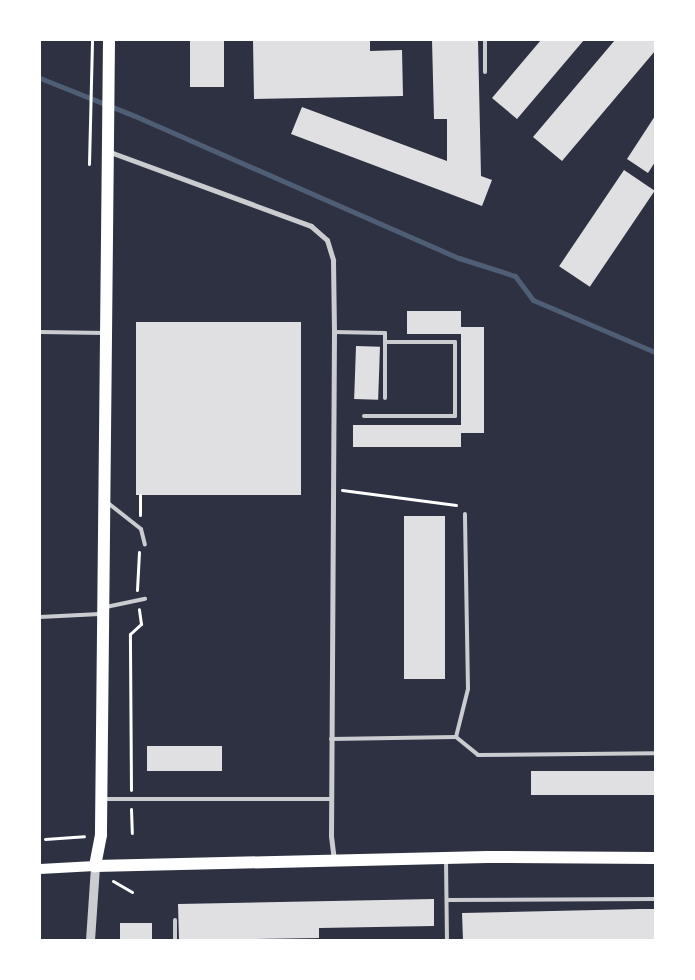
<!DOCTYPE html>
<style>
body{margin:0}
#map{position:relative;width:695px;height:980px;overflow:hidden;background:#2d3142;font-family:Mulish,sans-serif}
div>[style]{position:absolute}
.stream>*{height:5px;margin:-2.5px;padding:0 2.5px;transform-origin:2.5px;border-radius:2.5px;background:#4f5d75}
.building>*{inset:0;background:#e0e0e3;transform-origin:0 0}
.path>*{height:3px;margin:-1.5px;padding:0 1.5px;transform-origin:1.5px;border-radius:1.5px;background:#fff}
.service>*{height:4px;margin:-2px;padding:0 2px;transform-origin:2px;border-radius:2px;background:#caccd0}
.minor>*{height:5px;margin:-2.5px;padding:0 2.5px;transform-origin:2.5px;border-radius:2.5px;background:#caccd0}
.tertiary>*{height:9px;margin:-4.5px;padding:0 4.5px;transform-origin:4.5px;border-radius:4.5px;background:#caccd0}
.secondary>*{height:10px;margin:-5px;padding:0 5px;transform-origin:5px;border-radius:5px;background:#fff}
.primary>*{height:12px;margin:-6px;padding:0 6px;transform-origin:6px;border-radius:6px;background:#fff}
span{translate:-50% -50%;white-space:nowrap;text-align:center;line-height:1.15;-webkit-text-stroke:4px #fff;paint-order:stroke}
.frame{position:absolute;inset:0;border:41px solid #fff;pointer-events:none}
</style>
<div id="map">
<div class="stream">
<div style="left:40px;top:78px;width:102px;rotate:21.8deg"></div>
<div style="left:135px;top:116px;width:354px;rotate:23.7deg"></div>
<div style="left:459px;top:258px;width:59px;rotate:17.8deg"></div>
<div style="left:515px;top:276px;width:30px;rotate:53deg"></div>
<div style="left:533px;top:300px;width:133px;rotate:23.1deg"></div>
</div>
<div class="building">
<div style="left:190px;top:40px;width:34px;height:47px"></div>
<div style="clip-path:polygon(253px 40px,370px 40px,370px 51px,402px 50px,403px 96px,254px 99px)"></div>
<div style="clip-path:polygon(432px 40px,478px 40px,481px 176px,492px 180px,482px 206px,291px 134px,302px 107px,447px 161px,447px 119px,434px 119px)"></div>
<div style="clip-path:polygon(541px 40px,584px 40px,517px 119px,492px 98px)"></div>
<div style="clip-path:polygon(615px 40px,655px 40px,655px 51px,562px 161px,533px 137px)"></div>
<div style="clip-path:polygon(655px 116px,655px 162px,648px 173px,627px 159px)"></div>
<div style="left:624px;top:170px;width:37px;height:116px;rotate:34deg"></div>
<div style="clip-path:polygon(407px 311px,461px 311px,461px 327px,484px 327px,484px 433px,461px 433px,461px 447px,353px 447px,353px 425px,461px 425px,461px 334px,407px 334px)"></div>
<div style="left:136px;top:322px;width:165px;height:173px"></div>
<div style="left:356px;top:346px;width:24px;height:53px;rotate:2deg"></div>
<div style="left:404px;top:516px;width:41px;height:163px"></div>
<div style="left:147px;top:746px;width:75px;height:25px"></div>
<div style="left:655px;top:771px;width:24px;height:124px;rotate:90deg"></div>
<div style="clip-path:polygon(434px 899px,434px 926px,319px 928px,319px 938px,179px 940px,178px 904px)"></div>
<div style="clip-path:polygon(640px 909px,655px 909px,655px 940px,463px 940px,462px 913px)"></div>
<div style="left:120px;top:923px;width:32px;height:17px"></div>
</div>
<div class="path">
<div style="left:89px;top:164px;width:124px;rotate:-88.6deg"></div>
<div style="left:342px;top:490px;width:115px;rotate:7.5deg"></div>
<div style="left:140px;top:495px;width:20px;rotate:90deg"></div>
<div style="left:137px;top:590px;width:38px;rotate:-87deg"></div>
<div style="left:131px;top:790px;width:156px;rotate:-90.4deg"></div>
<div style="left:130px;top:634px;width:15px;rotate:-42deg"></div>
<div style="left:141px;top:624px;width:15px;rotate:-98deg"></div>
<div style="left:131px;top:809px;width:24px;rotate:88deg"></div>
<div style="left:45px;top:839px;width:39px;rotate:-4deg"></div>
<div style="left:113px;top:881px;width:22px;rotate:30deg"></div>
</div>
<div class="service">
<div style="left:485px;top:72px;width:32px;rotate:-90deg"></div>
<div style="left:40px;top:332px;width:65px;rotate:0.9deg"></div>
<div style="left:334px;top:332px;width:51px;rotate:1.1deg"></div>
<div style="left:385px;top:333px;width:65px;rotate:90deg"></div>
<div style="left:364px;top:416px;width:91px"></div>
<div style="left:455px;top:416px;width:74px;rotate:-90deg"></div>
<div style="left:455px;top:342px;width:70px;rotate:180deg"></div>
<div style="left:108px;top:503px;width:42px;rotate:38.2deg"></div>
<div style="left:141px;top:529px;width:16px;rotate:76deg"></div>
<div style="left:106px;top:607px;width:40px;rotate:-12deg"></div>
<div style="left:40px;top:617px;width:60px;rotate:-2.9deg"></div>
<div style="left:456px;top:737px;width:28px;rotate:39deg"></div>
<div style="left:478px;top:755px;width:177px;rotate:-0.6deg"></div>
<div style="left:331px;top:739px;width:125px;rotate:-0.9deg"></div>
<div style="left:456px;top:737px;width:49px;rotate:-76deg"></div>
<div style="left:468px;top:689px;width:175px;rotate:-91deg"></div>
<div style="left:103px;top:799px;width:228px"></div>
<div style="left:446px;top:860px;width:80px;rotate:89.3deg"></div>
<div style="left:448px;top:900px;width:207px;rotate:-0.3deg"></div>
<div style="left:175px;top:920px;width:20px;rotate:90deg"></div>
</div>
<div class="minor">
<div style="left:110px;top:152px;width:214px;rotate:20.2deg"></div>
<div style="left:311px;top:226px;width:21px;rotate:41deg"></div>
<div style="left:327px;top:240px;width:21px;rotate:73deg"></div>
<div style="left:333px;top:260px;width:72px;rotate:89.2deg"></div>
<div style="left:334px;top:332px;width:504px;rotate:90.34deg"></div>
<div style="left:331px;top:836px;width:24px;rotate:83deg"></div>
</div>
<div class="tertiary">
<div style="left:90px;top:940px;width:74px;rotate:-86.1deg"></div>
</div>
<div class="secondary">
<div style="left:40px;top:869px;width:55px;rotate:-3.1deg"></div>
</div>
<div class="primary">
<div style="left:109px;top:40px;width:795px;rotate:90.58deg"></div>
<div style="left:101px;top:835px;width:32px;rotate:101deg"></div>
<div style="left:95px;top:866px;width:392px;rotate:-1.3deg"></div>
<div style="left:487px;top:857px;width:168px;rotate:0.3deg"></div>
</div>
<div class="frame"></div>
</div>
